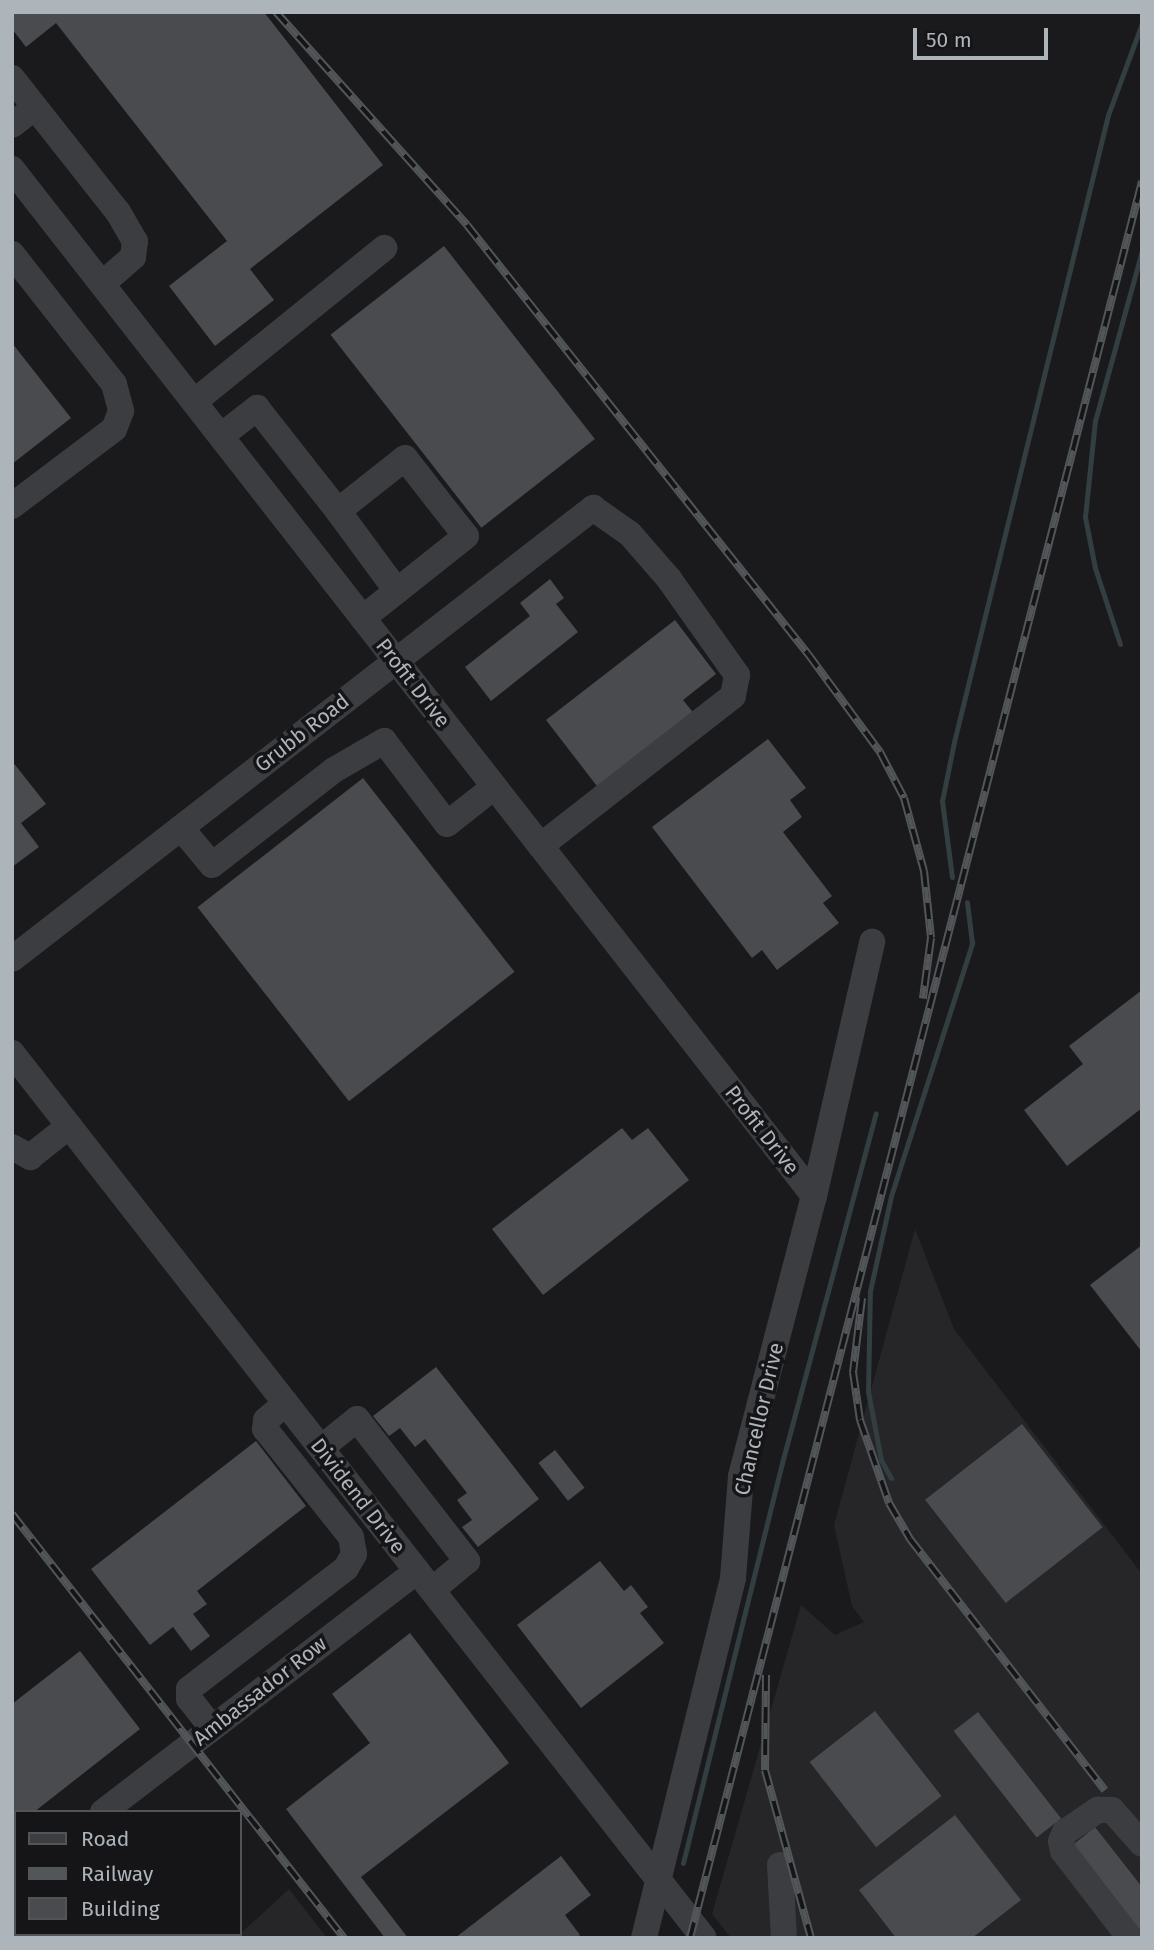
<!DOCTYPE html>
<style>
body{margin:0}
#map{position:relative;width:1154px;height:1950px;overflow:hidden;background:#1a1a1c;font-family:"Fira Sans",sans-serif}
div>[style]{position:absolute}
.built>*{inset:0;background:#262629}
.stream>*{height:5px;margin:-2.5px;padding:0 2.5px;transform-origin:2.5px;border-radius:2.5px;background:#333e41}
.building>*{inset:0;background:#494b4e;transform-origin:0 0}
.minor>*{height:26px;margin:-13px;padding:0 13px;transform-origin:13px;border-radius:13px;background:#3b3d40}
.rail>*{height:8px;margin-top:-4px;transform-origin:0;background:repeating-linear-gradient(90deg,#151517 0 16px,#525659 0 32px);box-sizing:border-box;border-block:2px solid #525659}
span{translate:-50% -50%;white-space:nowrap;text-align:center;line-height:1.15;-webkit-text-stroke:7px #151517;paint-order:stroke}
.street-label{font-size:21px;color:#adb4ba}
.frame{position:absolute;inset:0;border:14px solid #adb4ba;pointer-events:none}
.legend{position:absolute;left:14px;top:1810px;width:228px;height:126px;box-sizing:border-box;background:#151517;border:2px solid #525558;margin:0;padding:9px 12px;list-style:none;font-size:21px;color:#adb4ba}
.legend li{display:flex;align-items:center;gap:14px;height:35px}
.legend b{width:35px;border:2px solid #525558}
.scale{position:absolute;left:913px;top:28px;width:135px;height:32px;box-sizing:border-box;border:4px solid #adb4ba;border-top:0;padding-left:9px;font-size:21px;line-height:24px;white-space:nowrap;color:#adb4ba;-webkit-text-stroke:5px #151517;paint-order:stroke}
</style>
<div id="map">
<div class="built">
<div style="clip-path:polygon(915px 1229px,954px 1329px,1142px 1574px,1142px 1938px,731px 1938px,712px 1914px,801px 1605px,835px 1635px,864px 1622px,852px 1606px,834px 1525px)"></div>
<div style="clip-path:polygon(289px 1889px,327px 1938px,230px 1938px,240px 1934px)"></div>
</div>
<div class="stream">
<div style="left:1120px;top:644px;width:80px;rotate:-108.2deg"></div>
<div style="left:1095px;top:568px;width:52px;rotate:-101.1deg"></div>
<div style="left:1085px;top:517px;width:97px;rotate:-84.1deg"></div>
<div style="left:1095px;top:421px;width:177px;rotate:-74.6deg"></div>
<div style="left:952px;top:877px;width:77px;rotate:-97.5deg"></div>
<div style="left:942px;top:801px;width:60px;rotate:-78.5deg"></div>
<div style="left:954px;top:742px;width:646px;rotate:-76.2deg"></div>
<div style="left:1108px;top:115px;width:98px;rotate:-69.7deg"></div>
<div style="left:891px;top:1478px;width:21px;rotate:-119deg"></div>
<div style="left:881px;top:1460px;width:70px;rotate:-100.7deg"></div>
<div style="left:868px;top:1391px;width:100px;rotate:-88.9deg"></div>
<div style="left:870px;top:1291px;width:97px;rotate:-77.5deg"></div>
<div style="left:891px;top:1196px;width:266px;rotate:-72.2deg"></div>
<div style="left:972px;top:943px;width:41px;rotate:-97deg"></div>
<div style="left:683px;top:1863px;width:412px;rotate:-76.1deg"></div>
<div style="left:782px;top:1463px;width:362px;rotate:-75deg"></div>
</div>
<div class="building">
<div style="clip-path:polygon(12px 12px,264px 12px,383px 165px,250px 269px,274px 300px,215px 346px,169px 286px,227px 241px,56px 23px,26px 47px,12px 29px)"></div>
<div style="left:444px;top:246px;width:245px;height:144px;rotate:52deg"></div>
<div style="clip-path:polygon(12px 343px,71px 418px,12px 464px)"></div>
<div style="clip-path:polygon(550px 579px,564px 598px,556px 604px,578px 632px,491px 701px,465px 667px,530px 616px,520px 603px)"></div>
<div style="clip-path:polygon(675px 620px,716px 674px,683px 700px,696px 716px,600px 790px,546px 720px)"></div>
<div style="clip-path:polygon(768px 739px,806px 788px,790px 800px,802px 817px,783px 832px,832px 896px,823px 903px,839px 923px,777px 970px,762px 950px,752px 958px,652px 827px)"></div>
<div style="clip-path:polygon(12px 761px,46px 804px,21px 823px,39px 847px,12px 867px)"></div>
<div style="left:363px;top:778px;width:246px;height:210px;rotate:52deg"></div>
<div style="clip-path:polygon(1142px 990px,1142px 1108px,1067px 1166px,1024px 1110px,1083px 1064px,1069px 1046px)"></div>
<div style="clip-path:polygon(622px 1128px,632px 1140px,648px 1128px,689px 1180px,543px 1295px,492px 1229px)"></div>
<div style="clip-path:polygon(1142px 1245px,1142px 1352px,1090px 1285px)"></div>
<div style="clip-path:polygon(436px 1367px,539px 1499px,478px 1547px,462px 1527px,472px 1520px,457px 1500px,467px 1493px,425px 1439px,415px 1447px,400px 1428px,389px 1436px,373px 1416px)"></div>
<div style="left:1022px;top:1424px;width:131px;height:123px;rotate:52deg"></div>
<div style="clip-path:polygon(256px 1441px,306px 1506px,197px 1591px,207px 1604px,193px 1614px,210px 1636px,191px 1651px,173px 1627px,150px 1645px,91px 1569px)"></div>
<div style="left:555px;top:1450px;width:48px;height:21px;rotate:52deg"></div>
<div style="clip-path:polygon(600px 1561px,624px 1591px,631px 1585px,648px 1607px,640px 1613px,664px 1643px,581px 1708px,517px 1625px)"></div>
<div style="clip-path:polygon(410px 1633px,509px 1763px,361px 1877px,408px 1938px,385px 1938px,286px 1809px,370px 1743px,332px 1694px)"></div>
<div style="clip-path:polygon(80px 1651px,140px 1729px,34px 1812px,16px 1812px,12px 1829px,12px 1704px)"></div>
<div style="left:875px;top:1711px;width:108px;height:83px;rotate:52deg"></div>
<div style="left:978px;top:1712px;width:135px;height:31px;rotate:52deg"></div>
<div style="clip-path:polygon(955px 1815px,1021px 1900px,972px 1938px,896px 1938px,859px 1890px)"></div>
<div style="clip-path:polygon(1095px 1827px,1142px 1887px,1142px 1938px,1069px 1848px)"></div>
<div style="clip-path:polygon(561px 1856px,591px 1895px,565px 1915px,580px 1935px,577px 1938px,455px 1938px)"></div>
<div style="clip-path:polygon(64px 1934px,150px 1934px,59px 1938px)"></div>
</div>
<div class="minor">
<div style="left:12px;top:78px;width:171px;rotate:51.7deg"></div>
<div style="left:118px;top:212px;width:34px;rotate:60deg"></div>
<div style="left:135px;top:241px;width:16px;rotate:97deg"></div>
<div style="left:133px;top:257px;width:41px;rotate:138.9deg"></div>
<div style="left:12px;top:125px;width:29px;rotate:-38deg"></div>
<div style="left:12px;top:169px;width:1303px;rotate:52.01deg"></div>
<div style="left:12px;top:254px;width:165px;rotate:51.9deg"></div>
<div style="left:114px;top:384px;width:28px;rotate:75deg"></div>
<div style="left:121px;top:411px;width:19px;rotate:111deg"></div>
<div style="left:114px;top:429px;width:128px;rotate:143deg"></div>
<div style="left:194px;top:402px;width:245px;rotate:-39deg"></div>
<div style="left:221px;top:436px;width:46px;rotate:-37.9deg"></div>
<div style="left:257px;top:408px;width:131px;rotate:51.8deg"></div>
<div style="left:338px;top:511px;width:85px;rotate:-38.3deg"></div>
<div style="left:405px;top:458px;width:51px;rotate:52.2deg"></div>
<div style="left:436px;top:498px;width:48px;rotate:51.7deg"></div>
<div style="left:466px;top:536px;width:132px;rotate:141.5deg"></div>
<div style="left:338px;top:511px;width:99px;rotate:53.6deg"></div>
<div style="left:181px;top:828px;width:48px;rotate:50deg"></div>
<div style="left:212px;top:865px;width:155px;rotate:-37.9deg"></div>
<div style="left:334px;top:770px;width:58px;rotate:-30.1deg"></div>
<div style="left:384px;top:741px;width:104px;rotate:52.8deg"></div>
<div style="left:447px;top:824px;width:60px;rotate:-38.2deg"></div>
<div style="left:12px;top:959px;width:736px;rotate:-37.82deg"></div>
<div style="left:593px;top:508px;width:45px;rotate:35.1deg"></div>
<div style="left:630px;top:534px;width:60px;rotate:49.1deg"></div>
<div style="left:669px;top:579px;width:118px;rotate:54.7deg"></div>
<div style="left:737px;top:675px;width:21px;rotate:101deg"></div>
<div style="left:733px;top:696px;width:244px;rotate:142.1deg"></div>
<div style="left:12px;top:1053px;width:1123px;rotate:51.98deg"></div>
<div style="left:12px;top:1147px;width:21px;rotate:29deg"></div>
<div style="left:30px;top:1157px;width:50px;rotate:-38.5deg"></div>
<div style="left:321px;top:1448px;width:46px;rotate:-38.9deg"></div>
<div style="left:357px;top:1419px;width:180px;rotate:52.2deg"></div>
<div style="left:467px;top:1561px;width:45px;rotate:140.4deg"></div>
<div style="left:212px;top:1728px;width:37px;rotate:-128deg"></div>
<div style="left:189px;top:1699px;width:10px;rotate:-90deg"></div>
<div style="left:189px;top:1689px;width:198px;rotate:-37.6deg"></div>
<div style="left:346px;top:1568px;width:16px;rotate:-60deg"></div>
<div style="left:354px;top:1554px;width:17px;rotate:-100deg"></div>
<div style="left:351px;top:1537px;width:138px;rotate:-128.5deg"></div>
<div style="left:265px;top:1429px;width:9px;rotate:-84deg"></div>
<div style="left:266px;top:1420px;width:26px;rotate:-40deg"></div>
<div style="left:103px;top:1812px;width:396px;rotate:-37.5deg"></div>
<div style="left:780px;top:1865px;width:73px;rotate:86.9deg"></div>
<div style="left:12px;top:1882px;width:5px;rotate:-37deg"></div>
<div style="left:644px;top:1938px;width:371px;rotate:-76.1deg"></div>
<div style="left:733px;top:1578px;width:102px;rotate:-85.5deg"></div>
<div style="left:741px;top:1476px;width:289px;rotate:-75.4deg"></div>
<div style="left:814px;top:1196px;width:261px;rotate:-77.1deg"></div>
<div style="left:1130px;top:1938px;width:110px;rotate:-127.6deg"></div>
<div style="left:1063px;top:1851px;width:10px;rotate:-101deg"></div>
<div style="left:1061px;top:1841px;width:10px;rotate:-66deg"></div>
<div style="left:1065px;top:1832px;width:40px;rotate:-34deg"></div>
<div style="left:1098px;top:1810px;width:14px"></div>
<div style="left:1112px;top:1810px;width:45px;rotate:48.6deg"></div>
</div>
<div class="rail">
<div style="left:276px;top:12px;width:286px;rotate:48.1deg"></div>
<div style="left:467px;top:225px;width:548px;rotate:51.52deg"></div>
<div style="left:808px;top:654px;width:122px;rotate:53.7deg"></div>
<div style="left:880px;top:752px;width:52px;rotate:62.4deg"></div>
<div style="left:904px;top:798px;width:76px;rotate:74.7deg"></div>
<div style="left:924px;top:871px;width:67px;rotate:84deg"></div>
<div style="left:931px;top:938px;width:61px;rotate:97.6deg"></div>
<div style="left:862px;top:1298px;width:75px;rotate:96.9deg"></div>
<div style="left:853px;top:1372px;width:49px;rotate:81.7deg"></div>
<div style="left:860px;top:1420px;width:88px;rotate:70.7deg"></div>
<div style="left:889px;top:1503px;width:42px;rotate:59.7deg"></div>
<div style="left:910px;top:1539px;width:318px;rotate:52.2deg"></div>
<div style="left:12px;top:1514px;width:539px;rotate:51.94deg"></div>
<div style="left:766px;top:1675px;width:95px;rotate:90.6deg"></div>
<div style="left:765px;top:1770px;width:174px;rotate:74.7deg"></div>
<div style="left:690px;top:1938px;width:1814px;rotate:-75.57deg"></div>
</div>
<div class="street-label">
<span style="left:413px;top:683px;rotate:52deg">Profit Drive</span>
<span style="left:302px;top:733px;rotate:-38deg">Grubb Road</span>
<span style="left:762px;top:1130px;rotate:52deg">Profit Drive</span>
<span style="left:759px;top:1419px;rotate:-77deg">Chancellor Drive</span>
<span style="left:358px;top:1496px;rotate:52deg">Dividend Drive</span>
<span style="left:260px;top:1691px;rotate:-38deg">Ambassador Row</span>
</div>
<div class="frame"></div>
<ul class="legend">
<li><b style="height:9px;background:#3b3d40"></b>Road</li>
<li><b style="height:9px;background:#525659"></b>Railway</li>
<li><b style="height:19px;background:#494b4e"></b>Building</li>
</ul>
<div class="scale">50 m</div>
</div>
